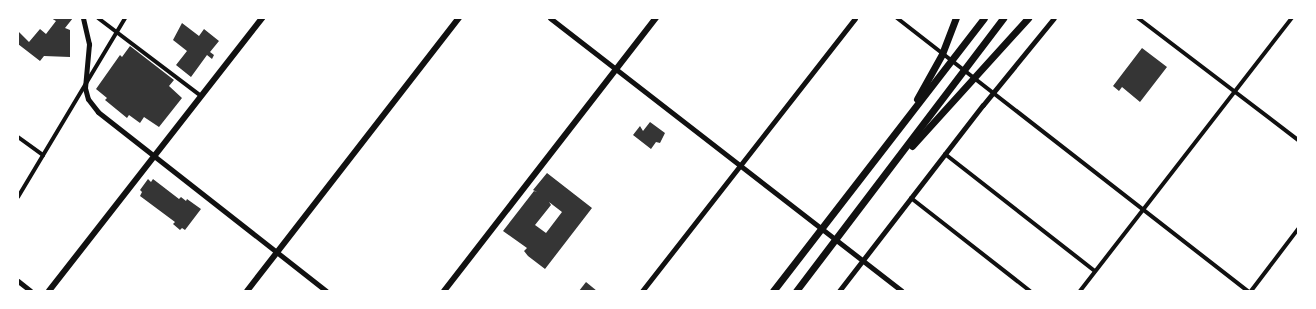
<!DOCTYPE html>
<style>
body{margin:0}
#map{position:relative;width:1316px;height:309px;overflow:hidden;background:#fff;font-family:"Fira Sans Condensed",sans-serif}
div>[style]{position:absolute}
.building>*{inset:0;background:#353535}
.minor>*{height:4px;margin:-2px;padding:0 2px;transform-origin:2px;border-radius:2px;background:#111}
.tertiary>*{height:5px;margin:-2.5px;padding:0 2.5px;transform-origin:2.5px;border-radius:2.5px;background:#111}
.secondary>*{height:5.5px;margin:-2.75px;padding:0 2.75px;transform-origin:2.75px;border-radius:2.75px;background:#111}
.primary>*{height:6px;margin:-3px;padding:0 3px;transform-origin:3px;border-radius:3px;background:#111}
.motorway>*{height:7px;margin:-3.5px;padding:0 3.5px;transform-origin:3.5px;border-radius:3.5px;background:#111}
span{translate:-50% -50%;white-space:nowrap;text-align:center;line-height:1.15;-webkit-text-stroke:3px #fff;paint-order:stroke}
.frame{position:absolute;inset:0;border:19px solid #fff;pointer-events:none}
</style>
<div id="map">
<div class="building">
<div style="clip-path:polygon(51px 18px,73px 18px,65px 28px,70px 30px,70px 57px,44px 56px,40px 61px,18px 44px,18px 31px,29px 42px,40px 29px,46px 34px,56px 21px)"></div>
<div style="clip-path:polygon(182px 23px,199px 36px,204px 29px,219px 41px,210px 52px,214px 55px,212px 59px,207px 55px,191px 77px,176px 65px,187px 51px,173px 40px)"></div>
<div style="clip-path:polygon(130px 46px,174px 80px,169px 86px,182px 98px,159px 127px,144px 117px,140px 123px,129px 115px,127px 118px,105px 100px,107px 98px,96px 89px,120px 55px,122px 57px)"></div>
<div style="clip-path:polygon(1142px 48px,1167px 67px,1140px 102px,1122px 87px,1119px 91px,1113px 86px)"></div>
<div style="clip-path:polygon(650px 122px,665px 133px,660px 143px,656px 142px,651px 149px,633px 135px,640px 126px,643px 131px)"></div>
<div style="clip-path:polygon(evenodd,547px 173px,592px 208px,545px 269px,528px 256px,524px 251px,527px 248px,503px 231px,534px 191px,537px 192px,533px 190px,547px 173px,549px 202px,562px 212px,546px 233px,535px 225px,551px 205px,549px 202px)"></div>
<div style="clip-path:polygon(148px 179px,151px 182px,153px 179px,179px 199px,181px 197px,186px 201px,187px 199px,201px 209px,185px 230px,182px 228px,180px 230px,173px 224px,175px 222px,140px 196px,142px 192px,140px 190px)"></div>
<div style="clip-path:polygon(586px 282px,597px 291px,579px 291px)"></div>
</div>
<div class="minor">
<div style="left:98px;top:18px;width:129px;rotate:37.1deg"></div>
<div style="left:897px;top:18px;width:445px;rotate:37.9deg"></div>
<div style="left:1138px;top:18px;width:201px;rotate:37.3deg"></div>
<div style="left:18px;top:137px;width:31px;rotate:36deg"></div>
<div style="left:945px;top:154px;width:190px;rotate:38deg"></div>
<div style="left:18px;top:197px;width:209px;rotate:-59.1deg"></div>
<div style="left:911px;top:198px;width:151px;rotate:38deg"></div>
<div style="left:1080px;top:291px;width:346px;rotate:-52.2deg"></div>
<div style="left:1251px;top:291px;width:78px;rotate:-52.8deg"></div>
</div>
<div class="tertiary">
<div style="left:83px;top:18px;width:27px;rotate:77deg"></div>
<div style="left:89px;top:44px;width:44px;rotate:95.2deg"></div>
<div style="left:85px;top:88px;width:11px;rotate:75deg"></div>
<div style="left:88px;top:99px;width:16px;rotate:52deg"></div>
<div style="left:98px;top:112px;width:290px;rotate:38.1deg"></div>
<div style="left:550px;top:18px;width:445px;rotate:37.8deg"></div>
<div style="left:18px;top:281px;width:16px;rotate:38deg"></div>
<div style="left:642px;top:291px;width:346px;rotate:-52deg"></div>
<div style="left:839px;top:291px;width:235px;rotate:-52.3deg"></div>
<div style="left:983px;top:105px;width:112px;rotate:-50.8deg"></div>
</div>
<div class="secondary">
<div style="left:49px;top:291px;width:346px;rotate:-52deg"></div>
</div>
<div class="primary">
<div style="left:247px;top:291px;width:346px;rotate:-52.2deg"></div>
<div style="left:444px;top:291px;width:346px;rotate:-52.2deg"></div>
</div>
<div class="motorway">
<div style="left:917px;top:99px;width:51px;rotate:-60.9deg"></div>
<div style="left:942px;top:54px;width:39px;rotate:-69deg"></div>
<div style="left:912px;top:146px;width:173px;rotate:-47.8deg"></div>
<div style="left:773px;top:291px;width:345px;rotate:-52.3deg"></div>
<div style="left:796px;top:291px;width:343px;rotate:-52.8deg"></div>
</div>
<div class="frame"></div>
</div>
